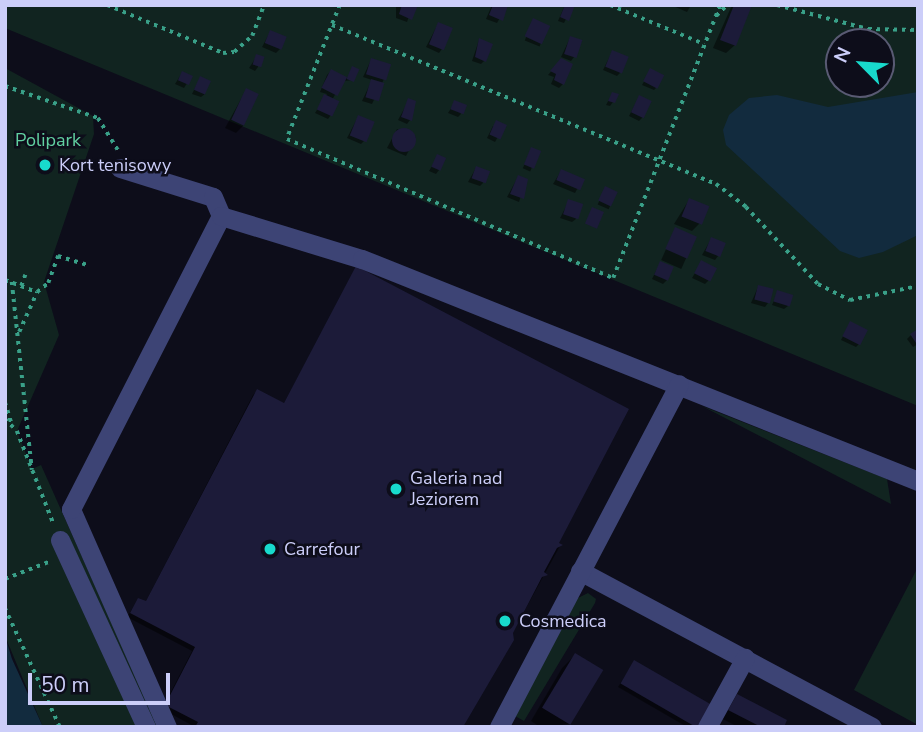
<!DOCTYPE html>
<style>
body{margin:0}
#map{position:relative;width:923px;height:732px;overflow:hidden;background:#0d0d1a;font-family:"Nunito Sans",sans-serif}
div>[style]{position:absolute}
.green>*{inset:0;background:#112420}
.water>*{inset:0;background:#122b3e}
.shadow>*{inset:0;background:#0007;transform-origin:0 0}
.building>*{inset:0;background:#1c1b39;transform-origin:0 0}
.round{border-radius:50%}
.path>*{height:3.5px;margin-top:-1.75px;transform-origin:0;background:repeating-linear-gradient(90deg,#39a088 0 3.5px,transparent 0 8.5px)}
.minor>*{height:19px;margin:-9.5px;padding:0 9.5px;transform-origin:9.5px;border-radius:9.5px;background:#3d4475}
.dots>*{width:19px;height:19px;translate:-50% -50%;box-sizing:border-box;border:4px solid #0d0d1a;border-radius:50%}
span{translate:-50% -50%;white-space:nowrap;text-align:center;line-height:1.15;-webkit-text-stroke:5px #0d0d1a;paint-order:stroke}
.park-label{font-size:18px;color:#61d0a1}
.poi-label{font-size:18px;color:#cccef9}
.left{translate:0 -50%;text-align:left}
.frame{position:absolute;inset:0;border:7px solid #cccef9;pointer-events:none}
.north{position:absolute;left:825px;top:28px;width:70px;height:70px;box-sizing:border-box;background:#0d0d1a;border:2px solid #595a73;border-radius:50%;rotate:295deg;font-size:19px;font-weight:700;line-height:28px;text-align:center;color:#cccef9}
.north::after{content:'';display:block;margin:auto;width:24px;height:32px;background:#18dacc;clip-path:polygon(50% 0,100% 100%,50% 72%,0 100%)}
.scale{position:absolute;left:28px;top:673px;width:142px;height:32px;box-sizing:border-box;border:4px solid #cccef9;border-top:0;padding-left:9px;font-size:21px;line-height:24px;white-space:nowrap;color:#cccef9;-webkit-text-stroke:5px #0d0d1a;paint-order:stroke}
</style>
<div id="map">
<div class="green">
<div style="clip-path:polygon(evenodd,5px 5px,918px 5px,918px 406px,5px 28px,5px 5px,839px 42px,881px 42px,881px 84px,839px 84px,839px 42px)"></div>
<div style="clip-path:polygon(5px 68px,93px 116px,94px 134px,44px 282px,59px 335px,17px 431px,32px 469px,41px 465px,158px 727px,43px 727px,5px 636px)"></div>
<div style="clip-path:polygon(702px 406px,887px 479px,891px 504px)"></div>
<div style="clip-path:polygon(918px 567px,918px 725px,854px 690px)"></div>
<div style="clip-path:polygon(588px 593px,596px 599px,595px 603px,524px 721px,515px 716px,576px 599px)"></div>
</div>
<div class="water">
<div style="clip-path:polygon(918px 92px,918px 235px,883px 252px,859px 258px,840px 251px,726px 145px,723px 130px,729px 115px,749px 98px,777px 95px,828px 107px)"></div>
<div style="clip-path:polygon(5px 636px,12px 659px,43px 727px,5px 727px)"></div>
</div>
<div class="shadow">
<div style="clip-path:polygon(396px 5px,413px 5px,407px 22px,396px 18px)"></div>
<div style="clip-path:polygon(492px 5px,507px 5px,497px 23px,486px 19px)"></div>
<div style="clip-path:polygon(565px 5px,573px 6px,564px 23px,558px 21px)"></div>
<div style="clip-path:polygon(671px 5px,691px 5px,687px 12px)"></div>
<div style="clip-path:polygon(732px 5px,747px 5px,735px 45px,726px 53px,713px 48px)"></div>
<div style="left:533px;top:20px;width:16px;height:22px;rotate:22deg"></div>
<div style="clip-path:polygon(438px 24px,442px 49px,439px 53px,426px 47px)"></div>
<div style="clip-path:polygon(270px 32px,280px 49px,276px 53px,262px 47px)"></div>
<div style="clip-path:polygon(570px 38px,574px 57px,571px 61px,561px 57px)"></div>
<div style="clip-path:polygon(479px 40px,484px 61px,481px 64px,472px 61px)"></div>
<div style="clip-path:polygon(612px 52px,620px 73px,617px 76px,603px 70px)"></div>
<div style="clip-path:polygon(257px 56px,258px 67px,255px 71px,249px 68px)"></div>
<div style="clip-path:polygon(371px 60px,384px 79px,372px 104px,362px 101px,372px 80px,363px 77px)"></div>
<div style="clip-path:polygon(561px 60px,563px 84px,559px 88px,551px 84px,554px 77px,548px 75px)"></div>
<div style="clip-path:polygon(353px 68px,354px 80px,343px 81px,332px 100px,337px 102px,331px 115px,328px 119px,315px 113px,327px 94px,320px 92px,327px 75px,331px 71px,347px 78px)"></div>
<div style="clip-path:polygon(650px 71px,657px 87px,654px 90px,642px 85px)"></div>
<div style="clip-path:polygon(182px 73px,191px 77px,184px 88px,175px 84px)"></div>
<div style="clip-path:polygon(200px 78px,205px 94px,201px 97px,192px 94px)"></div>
<div style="clip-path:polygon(246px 90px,244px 125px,236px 133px,225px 128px)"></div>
<div style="clip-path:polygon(612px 94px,613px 102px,610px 106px,606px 105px)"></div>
<div style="clip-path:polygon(639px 97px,643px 117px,639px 121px,629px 116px)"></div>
<div style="clip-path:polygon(409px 100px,410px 120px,407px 124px,398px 120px)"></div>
<div style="clip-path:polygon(455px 102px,461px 114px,458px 117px,448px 113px)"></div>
<div style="clip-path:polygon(358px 117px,364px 141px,361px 144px,347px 138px)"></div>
<div style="clip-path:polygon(493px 126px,504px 126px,495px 142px,487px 138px)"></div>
<div style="clip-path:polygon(397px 129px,416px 137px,406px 156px,387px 148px)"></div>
<div style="left:531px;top:149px;width:8px;height:21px;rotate:23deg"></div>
<div style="clip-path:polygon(438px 156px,439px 170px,436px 174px,429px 171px)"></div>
<div style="clip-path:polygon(476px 168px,483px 183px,480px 186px,468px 182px)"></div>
<div style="clip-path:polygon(561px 171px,582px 180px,575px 193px,553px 184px)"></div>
<div style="clip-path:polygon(518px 177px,526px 180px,519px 202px,507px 197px)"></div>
<div style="left:605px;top:188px;width:12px;height:18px;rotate:24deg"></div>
<div style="clip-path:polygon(689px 200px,700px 223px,692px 231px,674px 224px)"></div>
<div style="clip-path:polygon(569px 201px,576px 219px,572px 222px,560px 218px)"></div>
<div style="left:675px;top:229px;width:22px;height:34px;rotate:24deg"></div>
<div style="clip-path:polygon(711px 239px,718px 256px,715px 260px,702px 255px)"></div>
<div style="clip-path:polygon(660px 263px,667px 280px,663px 284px,652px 279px)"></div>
<div style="clip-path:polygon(701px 263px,709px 280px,705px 284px,692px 278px)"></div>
<div style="clip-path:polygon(357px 268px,560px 546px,461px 727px,195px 727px,162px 709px,192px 651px,127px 617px,138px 600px,145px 603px,253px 395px,257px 391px,283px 405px)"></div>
<div style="clip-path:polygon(758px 287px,768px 303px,765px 307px,751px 303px)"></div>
<div style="clip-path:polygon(778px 292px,788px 306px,784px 309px,772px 305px)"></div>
<div style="clip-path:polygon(850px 323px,860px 343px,856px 347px,841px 340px)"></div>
<div style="clip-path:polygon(911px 335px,918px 344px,913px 347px,907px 339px)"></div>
<div style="clip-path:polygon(575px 655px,570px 724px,540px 727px,531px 721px,562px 668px)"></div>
<div style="clip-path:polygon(634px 662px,708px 705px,696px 727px,687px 727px,618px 687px)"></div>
<div style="clip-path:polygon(737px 696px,782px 727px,738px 727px,721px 718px)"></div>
</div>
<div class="building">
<div style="clip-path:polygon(402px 5px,418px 5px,412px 20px,399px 14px)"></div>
<div style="clip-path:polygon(493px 5px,508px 5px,503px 21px,489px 15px)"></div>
<div style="clip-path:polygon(565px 5px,575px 5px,569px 21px,560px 17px)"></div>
<div style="clip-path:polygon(734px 5px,752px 5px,736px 46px,720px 40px)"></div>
<div style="left:533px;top:18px;width:19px;height:20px;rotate:25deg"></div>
<div style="left:438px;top:22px;width:16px;height:24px;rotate:22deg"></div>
<div style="left:270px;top:30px;width:18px;height:14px;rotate:22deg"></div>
<div style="left:570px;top:36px;width:13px;height:19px;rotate:18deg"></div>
<div style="clip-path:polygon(479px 38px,493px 44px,486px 62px,475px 57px)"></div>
<div style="left:612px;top:50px;width:18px;height:18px;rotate:22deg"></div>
<div style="left:256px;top:54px;width:9px;height:11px;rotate:18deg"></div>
<div style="left:371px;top:58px;width:21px;height:17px;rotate:17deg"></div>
<div style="clip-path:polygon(561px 58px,573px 64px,564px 85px,554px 80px,556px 74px,550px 71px)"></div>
<div style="left:352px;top:66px;width:8px;height:14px;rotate:23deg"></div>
<div style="left:650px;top:68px;width:16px;height:15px;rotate:27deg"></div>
<div style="left:331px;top:69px;width:18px;height:21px;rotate:27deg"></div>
<div style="left:182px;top:71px;width:12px;height:10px;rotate:24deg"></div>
<div style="left:200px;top:76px;width:12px;height:15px;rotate:24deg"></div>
<div style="left:371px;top:79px;width:14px;height:19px;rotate:17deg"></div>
<div style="left:246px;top:88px;width:14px;height:35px;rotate:25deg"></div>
<div style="clip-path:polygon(612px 92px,619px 94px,615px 103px,608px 101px)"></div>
<div style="left:324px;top:94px;width:17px;height:17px;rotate:25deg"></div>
<div style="left:639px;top:95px;width:14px;height:19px;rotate:25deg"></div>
<div style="clip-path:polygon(408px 98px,416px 101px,412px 121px,401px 117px)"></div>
<div style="left:454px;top:100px;width:14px;height:10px;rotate:21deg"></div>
<div style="left:358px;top:115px;width:18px;height:22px;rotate:22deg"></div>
<div style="left:496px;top:120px;width:12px;height:16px;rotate:24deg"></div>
<div class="round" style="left:392px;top:128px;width:24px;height:24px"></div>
<div style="left:531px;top:147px;width:11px;height:19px;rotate:22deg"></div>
<div style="left:437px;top:154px;width:10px;height:14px;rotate:24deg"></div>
<div style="left:476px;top:166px;width:15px;height:13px;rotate:20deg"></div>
<div style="left:561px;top:169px;width:26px;height:12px;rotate:23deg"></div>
<div style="clip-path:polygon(518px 175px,528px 179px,524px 199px,510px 194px)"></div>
<div style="left:605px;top:186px;width:14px;height:16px;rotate:25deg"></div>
<div style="left:689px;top:198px;width:22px;height:20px;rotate:22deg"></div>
<div style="left:568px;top:199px;width:16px;height:16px;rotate:18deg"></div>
<div style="left:592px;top:207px;width:13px;height:18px;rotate:23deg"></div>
<div style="left:675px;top:227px;width:24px;height:24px;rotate:24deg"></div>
<div style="left:711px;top:237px;width:16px;height:15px;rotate:22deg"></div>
<div style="left:701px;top:260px;width:18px;height:15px;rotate:27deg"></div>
<div style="left:660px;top:261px;width:15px;height:15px;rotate:23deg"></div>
<div style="clip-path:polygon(356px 266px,629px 409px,559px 543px,563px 545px,557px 548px,544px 572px,548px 575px,542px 577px,513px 633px,514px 640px,463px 727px,195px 727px,198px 722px,165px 705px,195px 647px,130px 613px,138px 598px,146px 601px,257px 389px,284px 403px)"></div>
<div style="left:758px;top:285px;width:16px;height:15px;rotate:14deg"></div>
<div style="left:777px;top:290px;width:17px;height:12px;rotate:17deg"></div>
<div style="left:850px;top:321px;width:20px;height:17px;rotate:27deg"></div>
<div style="clip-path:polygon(918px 329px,918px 346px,910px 334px)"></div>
<div style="left:575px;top:653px;width:33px;height:64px;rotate:31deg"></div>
<div style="left:634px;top:660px;width:89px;height:27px;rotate:30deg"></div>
<div style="clip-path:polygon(737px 694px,787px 720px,784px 727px,761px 727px,728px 710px)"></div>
</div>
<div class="path">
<div style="left:107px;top:5px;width:126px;rotate:22.5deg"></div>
<div style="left:223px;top:53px;width:11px;rotate:-5deg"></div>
<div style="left:234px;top:52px;width:24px;rotate:-42deg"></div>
<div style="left:252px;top:36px;width:33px;rotate:-69deg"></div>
<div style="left:340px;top:5px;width:144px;rotate:111.6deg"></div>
<div style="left:287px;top:139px;width:354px;rotate:23.1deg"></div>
<div style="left:613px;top:278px;width:293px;rotate:-68.6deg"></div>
<div style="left:610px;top:5px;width:102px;rotate:22.5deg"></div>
<div style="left:777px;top:5px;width:94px;rotate:14.8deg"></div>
<div style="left:868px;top:29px;width:50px;rotate:1.1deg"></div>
<div style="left:716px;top:16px;width:16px;rotate:-45deg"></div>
<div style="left:332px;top:25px;width:416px;rotate:22.5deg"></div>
<div style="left:716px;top:184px;width:38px;rotate:37deg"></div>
<div style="left:746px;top:207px;width:105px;rotate:46.9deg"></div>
<div style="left:818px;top:284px;width:36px;rotate:27deg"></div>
<div style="left:850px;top:300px;width:69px;rotate:-11.6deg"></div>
<div style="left:5px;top:86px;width:98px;rotate:19deg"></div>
<div style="left:98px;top:118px;width:39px;rotate:58deg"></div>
<div style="left:5px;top:280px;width:34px;rotate:21deg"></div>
<div style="left:37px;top:292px;width:14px;rotate:-39deg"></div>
<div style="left:48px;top:283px;width:29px;rotate:-70deg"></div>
<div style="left:58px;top:256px;width:30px;rotate:17deg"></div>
<div style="left:12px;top:282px;width:189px;rotate:83.9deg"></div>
<div style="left:21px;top:286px;width:12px;rotate:-70deg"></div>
<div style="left:19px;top:332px;width:44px;rotate:-65.8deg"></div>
<div style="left:5px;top:402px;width:21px;rotate:73deg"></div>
<div style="left:5px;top:419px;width:17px;rotate:45deg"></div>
<div style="left:17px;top:431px;width:101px;rotate:68.5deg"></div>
<div style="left:5px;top:579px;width:49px;rotate:-21.4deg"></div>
<div style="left:5px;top:608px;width:131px;rotate:65.2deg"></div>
</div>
<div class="minor">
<div style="left:120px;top:168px;width:97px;rotate:17.3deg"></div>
<div style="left:213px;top:197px;width:21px;rotate:67deg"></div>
<div style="left:60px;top:540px;width:206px;rotate:65.3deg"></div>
<div style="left:580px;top:571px;width:331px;rotate:28.1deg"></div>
<div style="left:167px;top:727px;width:238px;rotate:-113.8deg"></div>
<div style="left:71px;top:509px;width:329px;rotate:-62.9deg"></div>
<div style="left:221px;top:216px;width:147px;rotate:17deg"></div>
<div style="left:362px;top:259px;width:599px;rotate:21.77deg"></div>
<div style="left:499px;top:727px;width:387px;rotate:-62.3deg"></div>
<div style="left:707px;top:727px;width:79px;rotate:-61.2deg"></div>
</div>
<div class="dots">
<div style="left:45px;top:165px;background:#18dacc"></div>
<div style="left:396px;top:489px;background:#18dacc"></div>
<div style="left:270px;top:549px;background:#18dacc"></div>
<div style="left:505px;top:621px;background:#18dacc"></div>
</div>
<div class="park-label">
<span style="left:48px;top:140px">Polipark</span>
</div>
<div class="poi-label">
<span class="left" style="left:59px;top:165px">Kort tenisowy</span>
<span class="left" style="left:410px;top:489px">Galeria nad<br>Jeziorem</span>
<span class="left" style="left:284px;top:549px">Carrefour</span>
<span class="left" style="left:519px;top:621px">Cosmedica</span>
</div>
<div class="frame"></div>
<div class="north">N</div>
<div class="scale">50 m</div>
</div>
